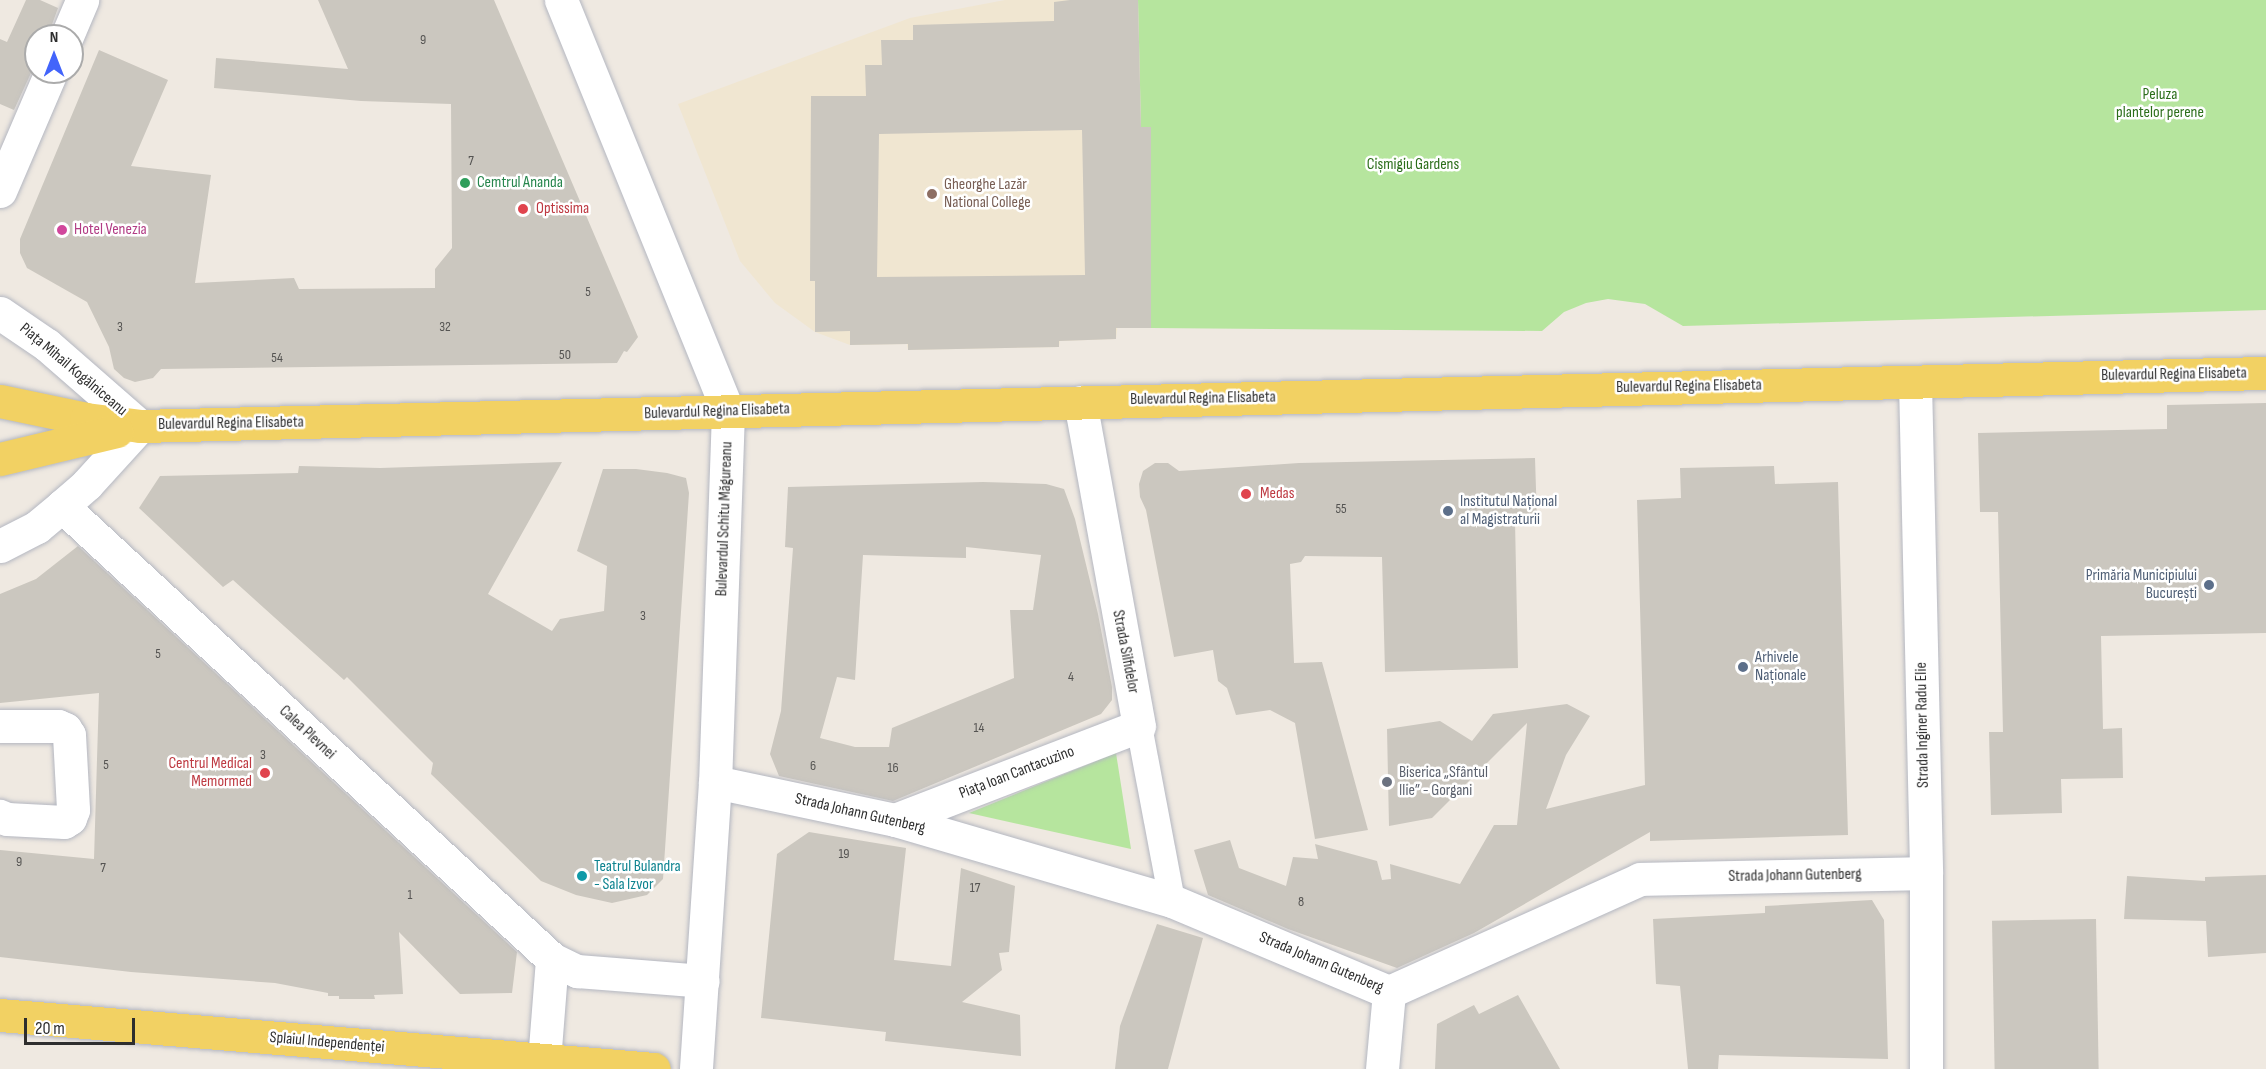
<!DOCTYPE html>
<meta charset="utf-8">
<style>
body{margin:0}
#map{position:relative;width:2266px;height:1069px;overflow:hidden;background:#efe9e1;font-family:"Sofia Sans Condensed",sans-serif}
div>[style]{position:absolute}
.education>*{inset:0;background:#f0e6d1}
.green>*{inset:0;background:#b6e59e}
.building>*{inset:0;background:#cbc7bf;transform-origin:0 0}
.roads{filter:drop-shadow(0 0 2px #b4b7c1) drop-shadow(0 0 2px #b4b7c1)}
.pedestrian>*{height:26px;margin:-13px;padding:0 13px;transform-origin:13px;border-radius:13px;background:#fff}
.minor>*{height:33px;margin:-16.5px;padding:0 16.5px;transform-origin:16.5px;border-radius:16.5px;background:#fff}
.tertiary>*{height:33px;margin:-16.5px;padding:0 16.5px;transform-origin:16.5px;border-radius:16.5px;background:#fff}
.secondary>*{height:33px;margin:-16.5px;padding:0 16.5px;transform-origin:16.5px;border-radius:16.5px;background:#fff}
.primary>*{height:33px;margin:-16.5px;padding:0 16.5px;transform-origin:16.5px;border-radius:16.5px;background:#f2d163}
.dots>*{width:16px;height:16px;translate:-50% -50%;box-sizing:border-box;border:3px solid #fff;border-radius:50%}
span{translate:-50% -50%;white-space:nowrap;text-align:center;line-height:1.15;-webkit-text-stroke:5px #fff;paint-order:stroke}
.number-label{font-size:14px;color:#555452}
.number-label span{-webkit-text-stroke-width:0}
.park-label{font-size:16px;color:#2c6e1b}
.leisure-label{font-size:16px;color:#27864d}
.left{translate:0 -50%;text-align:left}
.education-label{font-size:16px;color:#785e54}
.health-label{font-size:16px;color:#be3a42}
.right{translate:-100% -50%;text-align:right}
.hotel-label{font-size:16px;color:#b23c85}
.street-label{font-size:16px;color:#2e2e2e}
.service-label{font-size:16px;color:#4e5e75}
.worship-label{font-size:16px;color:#5b616d}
.culture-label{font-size:16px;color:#0d838f}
.north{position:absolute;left:24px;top:24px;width:60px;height:60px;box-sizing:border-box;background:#fff;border:2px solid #ababab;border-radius:50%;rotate:0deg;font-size:16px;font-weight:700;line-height:24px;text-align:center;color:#2e2e2e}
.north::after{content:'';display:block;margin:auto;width:21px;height:27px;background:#4264fb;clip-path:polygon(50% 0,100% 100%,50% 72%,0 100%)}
.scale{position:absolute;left:24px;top:1018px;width:111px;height:27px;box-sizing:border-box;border:3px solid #2e2e2e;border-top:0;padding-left:8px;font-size:18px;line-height:21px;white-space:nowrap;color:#2e2e2e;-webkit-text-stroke:4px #fff;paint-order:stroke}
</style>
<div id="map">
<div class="education">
<div style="clip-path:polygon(1005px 0,1138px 0,1141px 127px,1116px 339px,1060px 341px,1059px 347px,908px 350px,907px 344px,850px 345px,815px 332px,775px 303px,740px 261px,678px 104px,910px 18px)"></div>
</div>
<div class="green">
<div style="clip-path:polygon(1138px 0,2266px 0,2266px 310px,1683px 326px,1645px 304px,1608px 299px,1586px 303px,1564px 312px,1542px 331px,1151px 328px,1141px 127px)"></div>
<div style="clip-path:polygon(1116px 753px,1131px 849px,969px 813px)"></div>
</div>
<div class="building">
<div style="clip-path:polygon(26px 0,40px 0,58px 8px,50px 30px,36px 31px,36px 62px,14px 110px,0 104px,0 39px,7px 42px)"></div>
<div style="clip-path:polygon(318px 0,494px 0,638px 337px,627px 352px,624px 351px,617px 363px,161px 369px,153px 378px,135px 382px,124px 378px,114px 369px,109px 347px,87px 302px,27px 268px,20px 253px,20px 239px,99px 50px,168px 80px,131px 166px,211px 175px,195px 283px,294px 278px,299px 289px,435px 288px,435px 269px,452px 248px,451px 104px,361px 101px,214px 88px,216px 58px,348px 69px)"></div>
<div style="clip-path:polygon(evenodd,1070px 0,1138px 0,1141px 127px,1151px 127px,1151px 328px,1116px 328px,1116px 339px,1059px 341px,1059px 347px,908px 350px,908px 344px,850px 345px,850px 331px,815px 332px,815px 281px,810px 281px,811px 96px,866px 96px,865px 65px,882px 65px,881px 40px,913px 40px,913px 25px,1054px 21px,1054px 2px,1070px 0,1082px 130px,1085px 275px,877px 277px,879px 134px,1082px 130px)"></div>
<div style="clip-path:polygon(2266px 403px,2266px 633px,2101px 636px,2103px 729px,2122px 728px,2123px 778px,2061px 779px,2062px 813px,1991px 815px,1989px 732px,2003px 732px,1998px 512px,1980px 512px,1978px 433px,2167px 429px,2167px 405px)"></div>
<div style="clip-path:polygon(1535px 458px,1537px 520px,1515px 521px,1518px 668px,1385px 672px,1382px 557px,1305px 556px,1301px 562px,1290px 564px,1294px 663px,1322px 662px,1368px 830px,1315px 839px,1295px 723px,1270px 710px,1236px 715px,1227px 688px,1218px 681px,1213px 650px,1174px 657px,1146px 510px,1140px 497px,1139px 484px,1143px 471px,1155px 463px,1168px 463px,1179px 471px,1299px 463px)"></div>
<div style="clip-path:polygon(562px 462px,488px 594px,552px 631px,560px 619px,604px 611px,607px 566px,577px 551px,603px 469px,636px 469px,667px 473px,686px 478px,689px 493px,663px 879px,647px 895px,612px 903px,576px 895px,541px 881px,431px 774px,433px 763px,347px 677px,344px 680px,233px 580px,223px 587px,139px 508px,160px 476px,298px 473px,299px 466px,380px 468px)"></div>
<div style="clip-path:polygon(1774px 466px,1775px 484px,1838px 482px,1848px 835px,1650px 841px,1650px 832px,1474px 933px,1397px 968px,1288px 929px,1208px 895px,1194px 850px,1230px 840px,1239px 868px,1286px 886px,1293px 857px,1318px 859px,1315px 844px,1377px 861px,1382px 880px,1391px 879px,1390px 864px,1460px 884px,1494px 825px,1517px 825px,1527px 723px,1432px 818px,1389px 826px,1387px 729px,1440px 721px,1472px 741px,1493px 714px,1567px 704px,1590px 716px,1566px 755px,1546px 809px,1645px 785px,1637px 500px,1681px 498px,1680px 468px)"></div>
<div style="clip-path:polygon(evenodd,983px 482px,1046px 484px,1064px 489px,1075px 519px,1098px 614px,1112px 687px,1112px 700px,1101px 714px,893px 801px,779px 776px,770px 754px,781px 711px,793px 548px,785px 547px,788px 487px,983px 482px,966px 547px,1041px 555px,1033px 610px,1010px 610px,1014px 678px,892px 728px,889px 747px,855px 747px,820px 738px,837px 677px,855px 680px,863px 555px,966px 558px,966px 547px)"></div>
<div style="clip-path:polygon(78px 546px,517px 952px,512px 993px,460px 994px,399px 932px,403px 994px,374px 995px,375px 999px,339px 999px,339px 996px,328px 996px,328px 993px,275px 983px,131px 972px,0 957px,0 850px,94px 859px,99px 693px,0 703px,0 594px,36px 579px)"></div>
<div style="clip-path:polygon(809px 832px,906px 848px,894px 960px,951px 966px,961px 868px,1015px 886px,1009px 952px,999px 953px,1002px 970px,962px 1002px,1020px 1015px,1021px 1056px,885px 1041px,886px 1032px,761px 1018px,777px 854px)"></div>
<div style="clip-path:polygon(2266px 875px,2266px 953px,2208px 957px,2206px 921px,2124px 919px,2127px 876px,2205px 881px,2205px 877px)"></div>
<div style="clip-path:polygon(1872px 900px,1884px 920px,1888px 1059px,1719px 1055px,1718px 1069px,1688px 1069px,1680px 986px,1656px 984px,1653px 919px,1765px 913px,1765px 906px)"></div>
<div style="left:2096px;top:919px;width:150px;height:104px;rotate:89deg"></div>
<div style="clip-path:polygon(1157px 924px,1203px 938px,1168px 1069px,1115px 1069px,1120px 1026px)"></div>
<div style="clip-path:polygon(1518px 995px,1560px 1069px,1435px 1069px,1437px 1024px,1474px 1005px,1479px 1014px)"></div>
</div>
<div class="roads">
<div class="pedestrian">
<div style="left:1139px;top:726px;width:178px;rotate:79.3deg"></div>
</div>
<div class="minor">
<div style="left:67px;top:36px;width:39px;rotate:-67deg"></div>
<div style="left:0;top:191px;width:129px;rotate:-66.8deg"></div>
<div style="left:1915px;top:382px;width:491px;rotate:88.7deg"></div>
<div style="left:1926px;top:873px;width:196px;rotate:90deg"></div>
<div style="left:62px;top:506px;width:667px;rotate:42.75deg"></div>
<div style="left:552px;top:959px;width:28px;rotate:26deg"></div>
<div style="left:577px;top:971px;width:126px;rotate:4.5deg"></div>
<div style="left:0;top:546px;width:42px;rotate:-27.2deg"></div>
<div style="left:37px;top:527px;width:33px;rotate:-40deg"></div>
<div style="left:62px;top:506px;width:33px;rotate:-41deg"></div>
<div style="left:87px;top:484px;width:79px;rotate:-47.6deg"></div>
<div style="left:0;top:726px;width:58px"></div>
<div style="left:58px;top:726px;width:8px;rotate:23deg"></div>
<div style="left:65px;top:729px;width:7px;rotate:56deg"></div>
<div style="left:69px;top:735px;width:75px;rotate:86.9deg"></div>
<div style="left:73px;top:810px;width:9px;rotate:111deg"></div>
<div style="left:70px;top:818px;width:7px;rotate:146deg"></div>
<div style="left:64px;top:822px;width:57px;rotate:-177deg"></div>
<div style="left:7px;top:819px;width:8px;rotate:-157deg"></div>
<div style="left:715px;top:782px;width:184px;rotate:11.9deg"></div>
<div style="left:895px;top:820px;width:289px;rotate:16.3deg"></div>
<div style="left:1172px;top:901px;width:235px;rotate:22.8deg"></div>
<div style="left:1389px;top:992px;width:275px;rotate:-24.2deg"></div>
<div style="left:1640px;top:879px;width:286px;rotate:-1.2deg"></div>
<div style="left:895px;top:820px;width:261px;rotate:-21.1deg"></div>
<div style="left:1139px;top:726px;width:329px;rotate:-100.3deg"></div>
<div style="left:544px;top:1061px;width:102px;rotate:-85.5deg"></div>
<div style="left:1382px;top:1069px;width:77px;rotate:-84.8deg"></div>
</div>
<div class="tertiary">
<div style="left:0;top:313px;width:57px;rotate:34.2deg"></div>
<div style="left:47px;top:345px;width:123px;rotate:41.1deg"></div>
</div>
<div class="secondary">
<div style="left:561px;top:0;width:445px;rotate:67.9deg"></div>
<div style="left:728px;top:412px;width:370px;rotate:92deg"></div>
<div style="left:715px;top:782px;width:288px;rotate:93.8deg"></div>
</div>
<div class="primary">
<div style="left:0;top:401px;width:88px;rotate:11.8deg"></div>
<div style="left:86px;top:419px;width:54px;rotate:7.4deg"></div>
<div style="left:140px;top:426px;width:2127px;rotate:-1.43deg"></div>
<div style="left:0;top:459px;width:120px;rotate:-13.5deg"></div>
<div style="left:0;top:1015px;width:656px;rotate:4.72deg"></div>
</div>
</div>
<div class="dots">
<div style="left:465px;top:183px;background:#2e9e5b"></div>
<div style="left:932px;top:194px;background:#8d6e63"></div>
<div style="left:523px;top:209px;background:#e0444e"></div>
<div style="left:62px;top:230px;background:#d1479c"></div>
<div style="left:1246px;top:494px;background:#e0444e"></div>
<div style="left:1448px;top:511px;background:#5c6f8a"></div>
<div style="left:2209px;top:585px;background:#5c6f8a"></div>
<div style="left:1743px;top:667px;background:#5c6f8a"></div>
<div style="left:265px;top:773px;background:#e0444e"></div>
<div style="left:1387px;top:782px;background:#6b7280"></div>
<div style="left:582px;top:876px;background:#0f9aa8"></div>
</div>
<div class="number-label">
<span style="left:423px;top:40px">9</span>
<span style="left:471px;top:161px">7</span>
<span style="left:588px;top:292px">5</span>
<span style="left:120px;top:327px">3</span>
<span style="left:445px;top:327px">32</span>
<span style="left:565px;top:355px">50</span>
<span style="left:277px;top:358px">54</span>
<span style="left:1341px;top:509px">55</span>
<span style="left:643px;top:616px">3</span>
<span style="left:158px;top:654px">5</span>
<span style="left:1071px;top:677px">4</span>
<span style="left:979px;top:728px">14</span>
<span style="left:263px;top:755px">3</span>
<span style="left:106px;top:765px">5</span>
<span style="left:813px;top:766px">6</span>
<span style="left:893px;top:768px">16</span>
<span style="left:844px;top:854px">19</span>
<span style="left:19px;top:862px">9</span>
<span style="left:103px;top:868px">7</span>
<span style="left:975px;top:888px">17</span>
<span style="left:410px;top:895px">1</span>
<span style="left:1301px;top:902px">8</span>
</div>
<div class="park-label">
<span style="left:2160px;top:104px">Peluza<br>plantelor perene</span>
<span style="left:1413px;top:165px">Cișmigiu Gardens</span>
</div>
<div class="leisure-label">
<span class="left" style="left:477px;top:183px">Cemtrul Ananda</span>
</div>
<div class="education-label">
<span class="left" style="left:944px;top:194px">Gheorghe Lazăr<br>National College</span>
</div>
<div class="health-label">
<span class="left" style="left:536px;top:209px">Optissima</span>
<span class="left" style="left:1260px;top:494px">Medas</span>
<span class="right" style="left:252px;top:773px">Centrul Medical<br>Memormed</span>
</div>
<div class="hotel-label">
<span class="left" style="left:74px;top:230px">Hotel Venezia</span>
</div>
<div class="street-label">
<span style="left:73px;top:370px;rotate:40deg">Piața Mihail Kogălniceanu</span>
<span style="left:2174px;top:375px;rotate:-1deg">Bulevardul Regina Elisabeta</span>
<span style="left:1689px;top:387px;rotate:-1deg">Bulevardul Regina Elisabeta</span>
<span style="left:1203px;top:399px;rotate:-1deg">Bulevardul Regina Elisabeta</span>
<span style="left:717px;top:412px;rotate:-2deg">Bulevardul Regina Elisabeta</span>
<span style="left:231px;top:424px;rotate:-1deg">Bulevardul Regina Elisabeta</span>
<span style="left:725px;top:519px;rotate:-88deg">Bulevardul Schitu Măgureanu</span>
<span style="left:1125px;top:652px;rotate:79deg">Strada Silfidelor</span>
<span style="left:1923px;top:725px;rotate:-91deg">Strada Inginer Radu Elie</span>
<span style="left:307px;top:733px;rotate:43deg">Calea Plevnei</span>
<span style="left:1017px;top:773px;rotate:-21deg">Piața Ioan Cantacuzino</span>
<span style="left:860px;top:814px;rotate:13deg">Strada Johann Gutenberg</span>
<span style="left:1795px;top:876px;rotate:-1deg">Strada Johann Gutenberg</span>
<span style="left:1321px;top:963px;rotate:23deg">Strada Johann Gutenberg</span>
<span style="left:327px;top:1043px;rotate:5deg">Splaiul Independenței</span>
</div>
<div class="service-label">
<span class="left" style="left:1460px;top:511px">Institutul Național<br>al Magistraturii</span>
<span class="right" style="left:2197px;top:585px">Primăria Municipiului<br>București</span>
<span class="left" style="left:1755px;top:667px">Arhivele<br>Naționale</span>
</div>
<div class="worship-label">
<span class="left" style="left:1399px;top:782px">Biserica „Sfântul<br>Ilie” - Gorgani</span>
</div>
<div class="culture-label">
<span class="left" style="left:594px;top:876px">Teatrul Bulandra<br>- Sala Izvor</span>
</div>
<div class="north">N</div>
<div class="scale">20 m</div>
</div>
